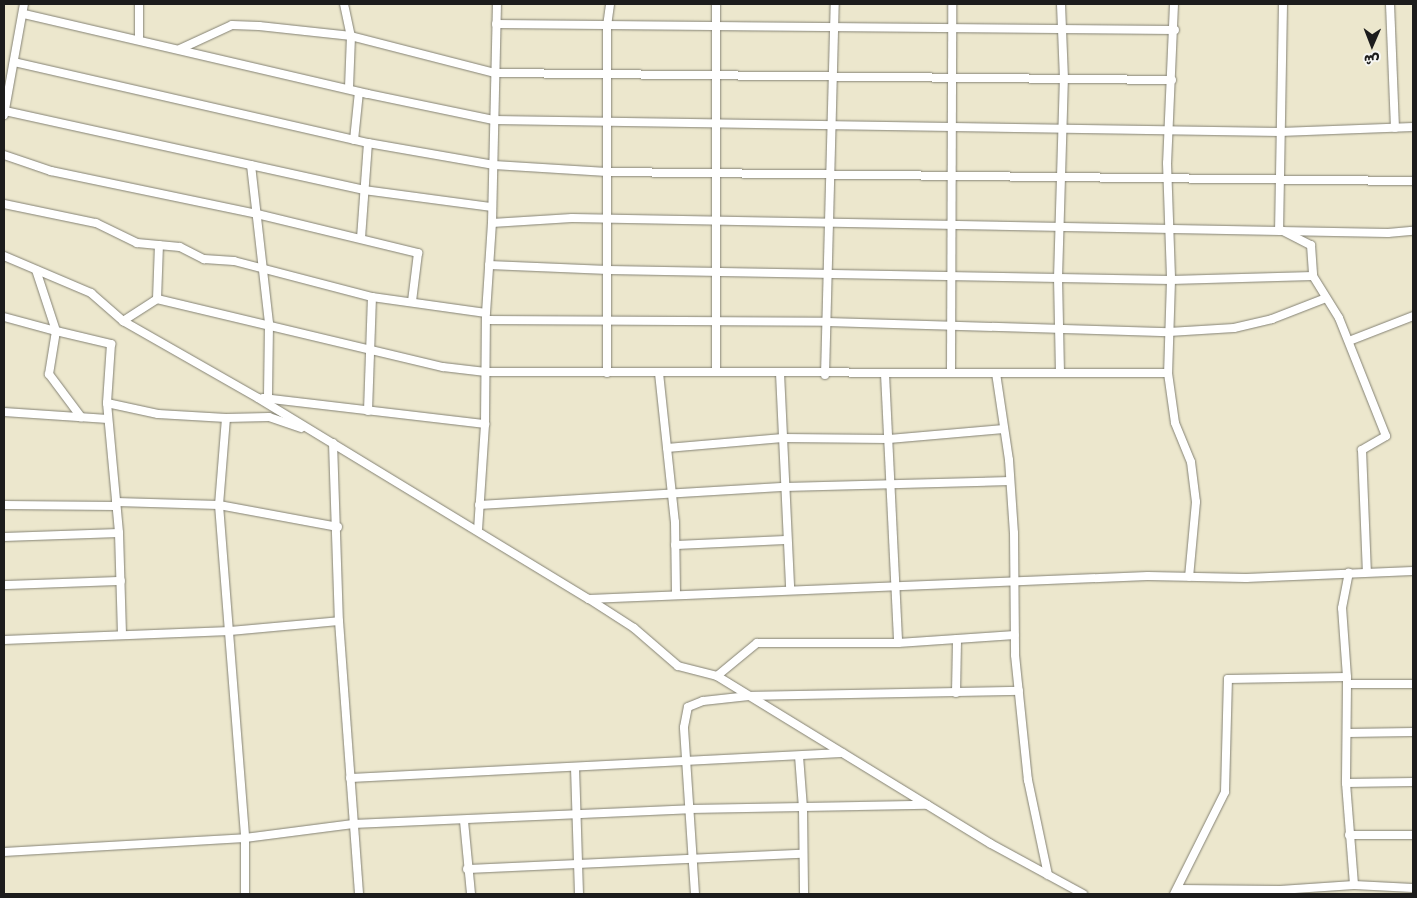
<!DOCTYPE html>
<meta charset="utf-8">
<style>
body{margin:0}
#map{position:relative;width:1417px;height:898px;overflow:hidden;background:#ece7cd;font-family:"Patrick Hand","Playpen Sans Arabic",sans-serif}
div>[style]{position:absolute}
.roads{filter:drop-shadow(0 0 1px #848274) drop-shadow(0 0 1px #848274)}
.street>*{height:8px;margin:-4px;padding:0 4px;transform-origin:4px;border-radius:4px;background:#fff}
span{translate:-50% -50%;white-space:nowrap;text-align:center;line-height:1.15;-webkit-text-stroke:4px #f6f6f2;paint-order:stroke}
.frame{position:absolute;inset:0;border:5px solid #1c1c1c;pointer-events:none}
.north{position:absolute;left:1347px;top:20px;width:50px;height:50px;-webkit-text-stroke:4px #f6f6f2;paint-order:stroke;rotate:181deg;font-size:14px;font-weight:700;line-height:20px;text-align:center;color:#1c1c1c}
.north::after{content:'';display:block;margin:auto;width:18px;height:22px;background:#1c1c1c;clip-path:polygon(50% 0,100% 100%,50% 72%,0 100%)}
</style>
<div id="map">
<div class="roads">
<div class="street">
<div style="left:344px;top:4px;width:33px;rotate:78deg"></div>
<div style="left:351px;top:36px;width:53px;rotate:92.2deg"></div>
<div style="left:1174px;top:4px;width:159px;rotate:92.5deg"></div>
<div style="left:1167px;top:163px;width:117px;rotate:88deg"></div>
<div style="left:1171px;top:280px;width:93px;rotate:91.8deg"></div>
<div style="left:1168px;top:373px;width:50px;rotate:82deg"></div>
<div style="left:1175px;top:423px;width:42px;rotate:67.7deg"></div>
<div style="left:1191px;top:462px;width:40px;rotate:82.9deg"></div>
<div style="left:1196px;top:502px;width:75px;rotate:95.3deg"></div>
<div style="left:1283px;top:4px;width:225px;rotate:91deg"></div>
<div style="left:1279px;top:229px;width:36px;rotate:27deg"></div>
<div style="left:1311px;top:245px;width:31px;rotate:86deg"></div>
<div style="left:1313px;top:276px;width:49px;rotate:58.2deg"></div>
<div style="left:1339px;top:318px;width:127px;rotate:68.3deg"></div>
<div style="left:1386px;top:436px;width:28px;rotate:150deg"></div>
<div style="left:1362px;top:450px;width:122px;rotate:87.7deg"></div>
<div style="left:1390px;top:4px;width:124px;rotate:87.7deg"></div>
<div style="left:24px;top:14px;width:353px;rotate:13.1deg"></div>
<div style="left:368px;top:94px;width:129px;rotate:11.7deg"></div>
<div style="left:494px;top:120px;width:786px;rotate:0.87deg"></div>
<div style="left:1280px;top:132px;width:133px;rotate:-2.2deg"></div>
<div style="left:496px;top:24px;width:679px;rotate:0.51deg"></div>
<div style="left:139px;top:40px;width:36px;rotate:-90deg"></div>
<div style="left:180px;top:49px;width:57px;rotate:-24.8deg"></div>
<div style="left:232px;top:25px;width:27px;rotate:2deg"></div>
<div style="left:259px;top:26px;width:93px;rotate:6.2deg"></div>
<div style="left:351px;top:36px;width:149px;rotate:14.4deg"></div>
<div style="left:495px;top:73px;width:677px;rotate:0.59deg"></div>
<div style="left:14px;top:62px;width:363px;rotate:12.9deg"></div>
<div style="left:368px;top:143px;width:128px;rotate:9.9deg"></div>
<div style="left:494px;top:165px;width:113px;rotate:3.5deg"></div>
<div style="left:607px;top:172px;width:806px;rotate:0.64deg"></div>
<div style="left:5px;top:111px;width:368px;rotate:12.4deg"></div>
<div style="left:364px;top:190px;width:129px;rotate:7.6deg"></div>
<div style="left:4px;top:115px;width:113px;rotate:-79.8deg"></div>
<div style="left:354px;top:140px;width:48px;rotate:-84.1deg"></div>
<div style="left:4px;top:155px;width:50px;rotate:18.8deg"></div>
<div style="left:51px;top:171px;width:210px;rotate:11.8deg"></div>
<div style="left:257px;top:214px;width:166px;rotate:13.6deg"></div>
<div style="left:418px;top:253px;width:48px;rotate:97.1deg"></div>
<div style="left:251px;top:165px;width:160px;rotate:83.5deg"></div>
<div style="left:269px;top:324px;width:74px;rotate:90.8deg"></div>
<div style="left:4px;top:204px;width:94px;rotate:11.7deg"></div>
<div style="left:96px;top:223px;width:46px;rotate:26deg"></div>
<div style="left:137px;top:243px;width:43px;rotate:5.3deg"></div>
<div style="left:180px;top:247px;width:27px;rotate:27deg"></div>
<div style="left:204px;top:259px;width:30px;rotate:4deg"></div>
<div style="left:234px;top:261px;width:143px;rotate:14.6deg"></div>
<div style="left:372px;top:297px;width:115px;rotate:8deg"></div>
<div style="left:486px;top:313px;width:90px;rotate:-86.2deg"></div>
<div style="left:492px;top:223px;width:219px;rotate:-88.7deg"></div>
<div style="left:492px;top:223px;width:80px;rotate:-3.6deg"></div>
<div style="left:572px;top:218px;width:816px;rotate:1.05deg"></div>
<div style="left:1388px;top:233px;width:25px;rotate:-5deg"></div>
<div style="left:361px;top:238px;width:95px;rotate:-85.8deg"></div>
<div style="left:4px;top:256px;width:95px;rotate:23deg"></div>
<div style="left:91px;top:293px;width:43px;rotate:41.2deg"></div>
<div style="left:123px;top:321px;width:155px;rotate:29.7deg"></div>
<div style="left:258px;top:398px;width:387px;rotate:31.3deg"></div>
<div style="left:589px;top:599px;width:54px;rotate:32.8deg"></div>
<div style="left:634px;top:628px;width:58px;rotate:40.8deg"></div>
<div style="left:678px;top:666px;width:40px;rotate:14.4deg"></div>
<div style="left:717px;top:676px;width:321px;rotate:31.5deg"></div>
<div style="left:991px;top:844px;width:105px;rotate:28.5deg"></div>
<div style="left:489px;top:265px;width:119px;rotate:2.4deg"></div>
<div style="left:608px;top:270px;width:563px;rotate:1.02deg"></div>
<div style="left:1171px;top:280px;width:142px;rotate:-1.6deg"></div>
<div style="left:36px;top:270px;width:64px;rotate:71.8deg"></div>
<div style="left:56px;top:331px;width:57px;rotate:13.3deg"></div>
<div style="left:111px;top:344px;width:59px;rotate:93.9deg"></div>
<div style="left:107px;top:403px;width:131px;rotate:84.7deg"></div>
<div style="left:119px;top:533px;width:102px;rotate:88.3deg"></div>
<div style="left:157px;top:299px;width:294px;rotate:13.4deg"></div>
<div style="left:443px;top:367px;width:43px;rotate:6.6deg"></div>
<div style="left:486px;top:372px;width:682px;rotate:0.08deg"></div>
<div style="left:4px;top:317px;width:54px;rotate:15.1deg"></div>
<div style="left:56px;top:331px;width:44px;rotate:99.2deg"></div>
<div style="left:49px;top:374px;width:54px;rotate:53.3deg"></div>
<div style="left:486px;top:320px;width:341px;rotate:0.3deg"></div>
<div style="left:827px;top:322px;width:342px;rotate:1.7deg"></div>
<div style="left:1169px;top:332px;width:65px;rotate:-3.5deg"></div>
<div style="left:1234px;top:328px;width:39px;rotate:-13deg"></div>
<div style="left:1272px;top:319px;width:58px;rotate:-21.3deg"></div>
<div style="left:123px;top:321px;width:40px;rotate:-32.9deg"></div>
<div style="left:157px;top:299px;width:54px;rotate:-87.9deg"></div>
<div style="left:1349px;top:341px;width:69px;rotate:-21.3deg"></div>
<div style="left:716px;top:372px;width:368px;rotate:-90deg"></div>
<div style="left:607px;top:373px;width:347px;rotate:-90deg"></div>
<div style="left:607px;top:26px;width:22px;rotate:-82deg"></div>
<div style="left:659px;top:373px;width:150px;rotate:83.9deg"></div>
<div style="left:675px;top:522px;width:73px;rotate:89.2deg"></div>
<div style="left:780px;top:373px;width:216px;rotate:87.3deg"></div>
<div style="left:951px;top:373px;width:369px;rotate:-89.8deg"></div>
<div style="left:996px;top:373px;width:88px;rotate:81.5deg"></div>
<div style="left:1009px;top:460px;width:73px;rotate:86.1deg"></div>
<div style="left:1014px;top:533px;width:122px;rotate:89.5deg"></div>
<div style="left:1015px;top:655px;width:126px;rotate:84.1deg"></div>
<div style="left:1028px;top:780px;width:97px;rotate:78.1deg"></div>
<div style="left:1060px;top:373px;width:95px;rotate:-91.2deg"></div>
<div style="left:1058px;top:278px;width:199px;rotate:-88.3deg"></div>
<div style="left:1064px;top:79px;width:75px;rotate:-92.3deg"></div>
<div style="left:885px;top:374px;width:269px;rotate:87.2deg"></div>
<div style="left:825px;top:375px;width:371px;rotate:-88.5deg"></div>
<div style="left:263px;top:398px;width:224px;rotate:6.7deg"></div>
<div style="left:107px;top:403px;width:52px;rotate:12.2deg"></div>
<div style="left:158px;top:414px;width:68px;rotate:3.4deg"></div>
<div style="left:226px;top:418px;width:43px;rotate:-1.3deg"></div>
<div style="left:269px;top:417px;width:34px;rotate:19deg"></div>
<div style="left:368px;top:411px;width:114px;rotate:-88deg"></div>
<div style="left:4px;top:412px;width:104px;rotate:3.9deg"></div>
<div style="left:226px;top:418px;width:87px;rotate:94.6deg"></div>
<div style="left:219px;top:505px;width:334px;rotate:85.5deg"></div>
<div style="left:245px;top:838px;width:56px;rotate:90deg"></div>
<div style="left:333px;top:443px;width:178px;rotate:88.1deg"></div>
<div style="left:339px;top:621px;width:274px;rotate:85.8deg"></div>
<div style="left:667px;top:448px;width:116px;rotate:-4.9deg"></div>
<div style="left:783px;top:438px;width:106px;rotate:0.5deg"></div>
<div style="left:889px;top:439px;width:115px;rotate:-5deg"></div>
<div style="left:116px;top:502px;width:103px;rotate:1.7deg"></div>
<div style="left:219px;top:505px;width:121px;rotate:10.5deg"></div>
<div style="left:4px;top:505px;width:112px;rotate:0.5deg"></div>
<div style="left:479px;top:505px;width:307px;rotate:-3.4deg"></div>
<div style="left:785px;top:487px;width:225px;rotate:-1.5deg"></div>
<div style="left:478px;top:530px;width:106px;rotate:-86.2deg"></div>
<div style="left:485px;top:424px;width:107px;rotate:-89.5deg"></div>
<div style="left:4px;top:537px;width:115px;rotate:-2deg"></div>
<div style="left:675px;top:545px;width:112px;rotate:-2.6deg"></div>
<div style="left:4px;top:585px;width:117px;rotate:-2deg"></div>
<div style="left:589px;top:599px;width:559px;rotate:-2.36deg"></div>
<div style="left:1148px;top:576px;width:98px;rotate:1.2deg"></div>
<div style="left:1246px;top:578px;width:167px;rotate:-2.4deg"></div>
<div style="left:4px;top:640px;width:226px;rotate:-2.3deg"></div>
<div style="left:230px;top:631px;width:109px;rotate:-5.2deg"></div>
<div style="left:717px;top:676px;width:52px;rotate:-39.5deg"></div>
<div style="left:757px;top:643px;width:141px"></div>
<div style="left:898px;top:643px;width:117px;rotate:-3.9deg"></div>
<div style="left:1347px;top:680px;width:4px;rotate:90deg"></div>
<div style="left:1347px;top:684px;width:66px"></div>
<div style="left:1347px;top:684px;width:99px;rotate:90.6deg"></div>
<div style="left:1346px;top:783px;width:102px;rotate:85.5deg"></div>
<div style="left:956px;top:693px;width:54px;rotate:-88.9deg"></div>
<div style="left:1348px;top:733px;width:65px;rotate:-0.9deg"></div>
<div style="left:799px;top:756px;width:52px;rotate:85.6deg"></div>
<div style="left:803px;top:808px;width:86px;rotate:89.3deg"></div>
<div style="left:575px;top:767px;width:127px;rotate:88.2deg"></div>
<div style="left:350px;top:778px;width:493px;rotate:-2.9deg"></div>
<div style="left:1346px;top:783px;width:67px;rotate:-0.9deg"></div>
<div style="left:464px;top:821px;width:73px;rotate:84.5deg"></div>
<div style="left:1349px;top:835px;width:64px"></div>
<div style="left:4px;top:852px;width:241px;rotate:-3.3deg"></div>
<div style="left:245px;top:838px;width:109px;rotate:-7.4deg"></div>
<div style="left:353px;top:824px;width:337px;rotate:-2.5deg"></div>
<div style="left:690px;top:809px;width:237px;rotate:-1deg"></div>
<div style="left:467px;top:869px;width:336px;rotate:-2.6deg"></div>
<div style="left:1179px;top:889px;width:101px;rotate:0.6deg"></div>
<div style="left:1280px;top:890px;width:74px;rotate:-3.9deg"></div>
<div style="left:1354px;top:885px;width:59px;rotate:2.9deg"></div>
<div style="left:695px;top:894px;width:167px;rotate:-93.8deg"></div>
<div style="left:684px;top:727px;width:20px;rotate:-79deg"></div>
<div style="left:688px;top:707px;width:16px;rotate:-22deg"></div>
<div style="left:703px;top:701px;width:46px;rotate:-6.2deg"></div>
<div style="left:749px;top:696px;width:270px;rotate:-1.1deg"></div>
<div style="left:1174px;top:894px;width:114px;rotate:-63.4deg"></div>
<div style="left:1225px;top:792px;width:113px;rotate:-88.5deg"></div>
<div style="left:1228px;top:679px;width:119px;rotate:-1deg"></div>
<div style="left:1347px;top:677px;width:69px;rotate:-94.1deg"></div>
<div style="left:1342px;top:608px;width:36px;rotate:-79deg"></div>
</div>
</div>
<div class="frame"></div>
<div class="north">ش</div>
</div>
